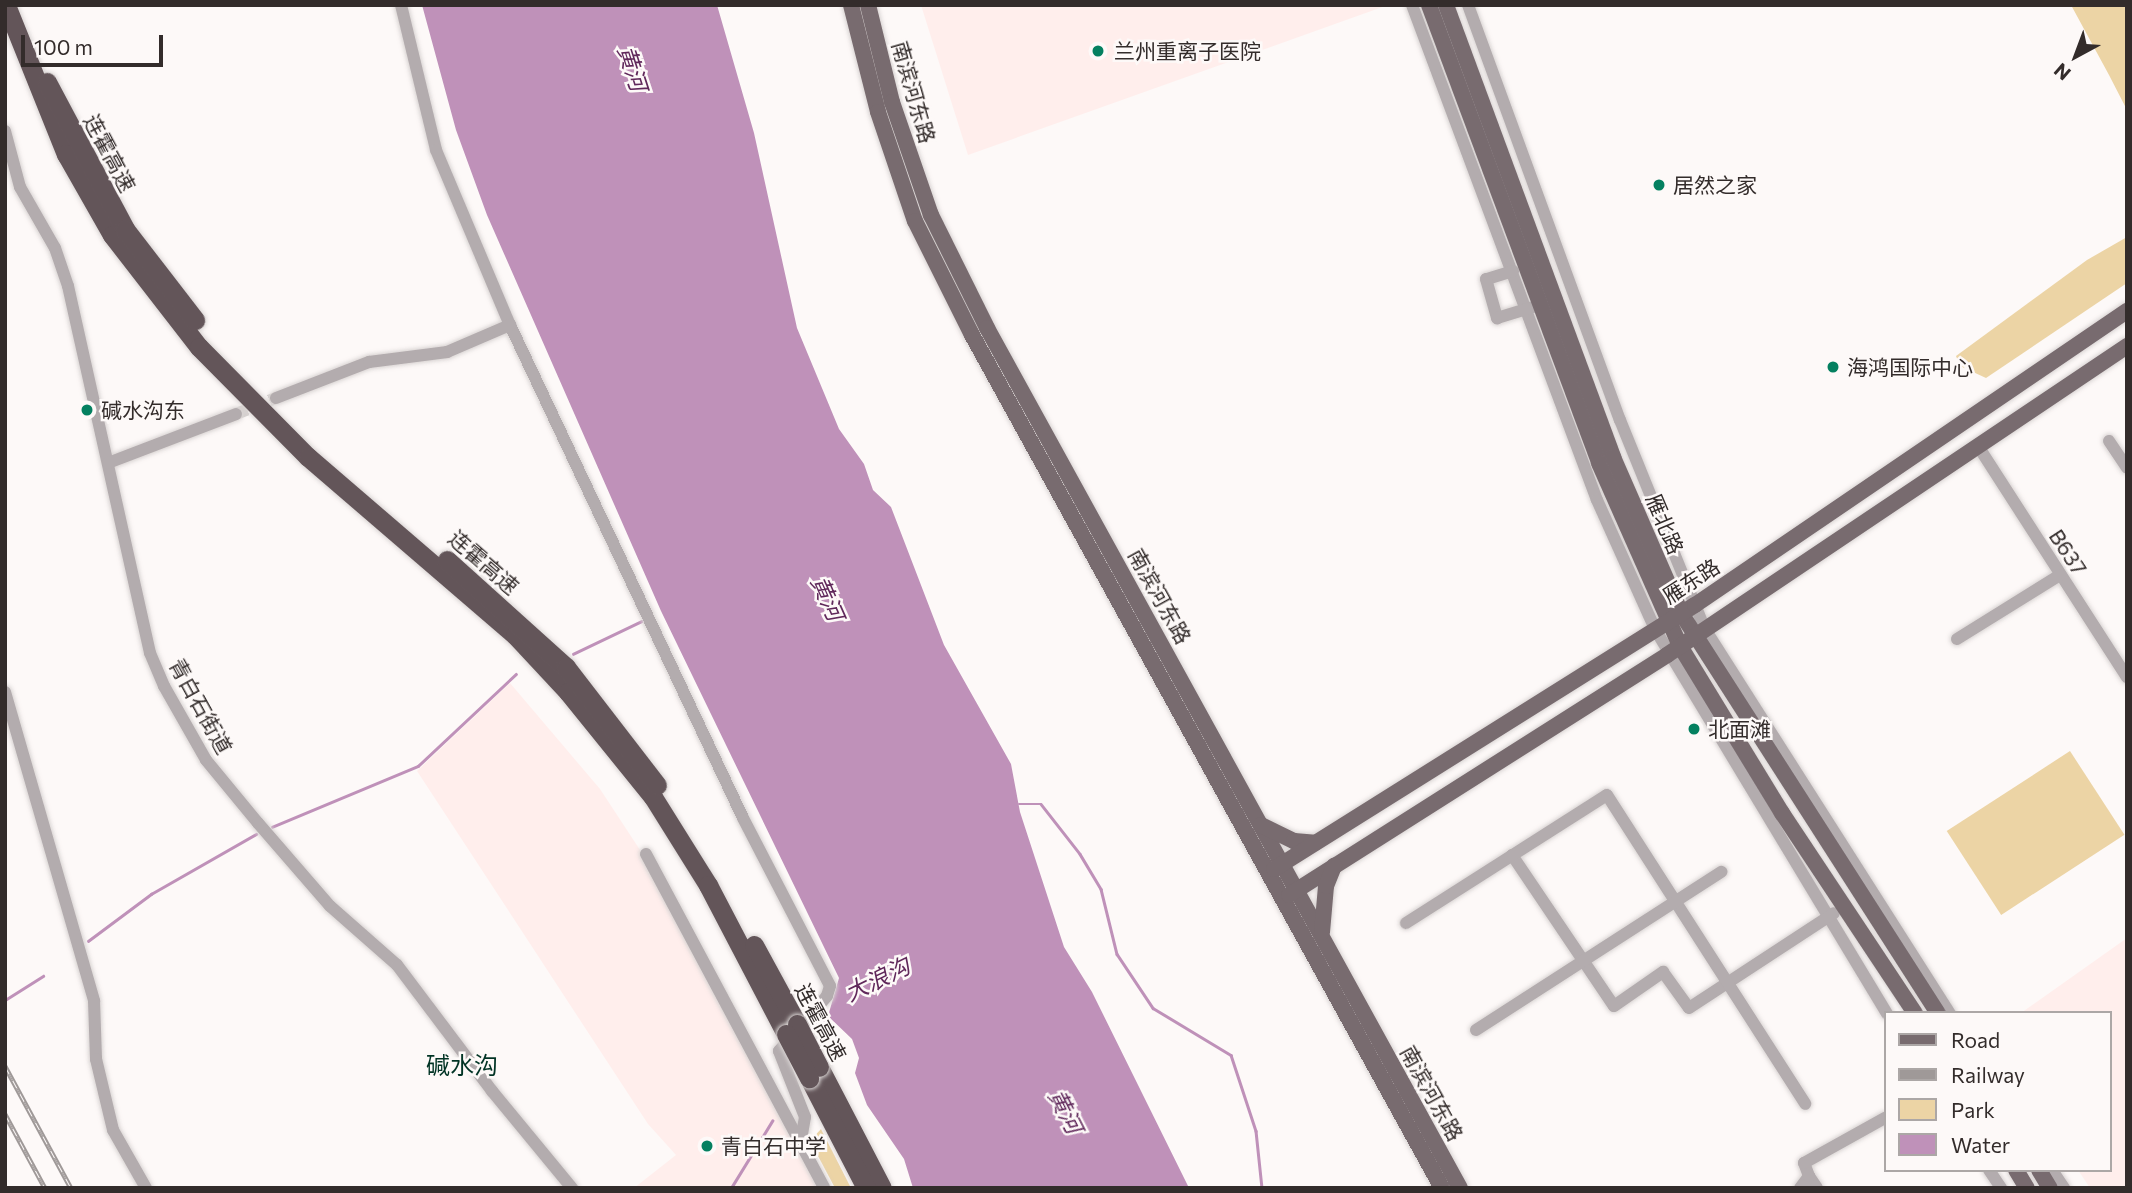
<!DOCTYPE html>
<meta charset="utf-8">
<style>
body{margin:0}
#map{position:relative;width:2132px;height:1193px;overflow:hidden;background:#fdf9f8;font-family:Commissioner,"Noto Sans SC",sans-serif}
div>[style]{position:absolute}
.built>*{inset:0;background:#ffeeec}
.green>*{inset:0;background:#ecd4a5;transform-origin:0 0}
.water>*{inset:0;background:#bf91b9}
.stream>*{height:2.5px;margin:-1.25px;padding:0 1.25px;transform-origin:1.25px;border-radius:1.25px;background:#bf91b9}
.minor-tunnel>*{height:12px;margin-top:-6px;transform-origin:0;background:repeating-linear-gradient(90deg,#d5d0cf 0 12px,transparent 0 18px)}
.roads{filter:drop-shadow(0 0 2px #d9d4d3) drop-shadow(0 0 2px #d9d4d3)}
.minor>*{height:12px;margin:-6px;padding:0 6px;transform-origin:6px;border-radius:6px;background:#b3acae}
.major>*{height:16px;margin:-8px;padding:0 8px;transform-origin:8px;border-radius:8px;background:#786b6f}
.highway>*{height:19px;margin:-9.5px;padding:0 9.5px;transform-origin:9.5px;border-radius:9.5px;background:#635559}
.rail>*{height:5px;margin-top:-2.5px;transform-origin:0;background:repeating-linear-gradient(90deg,#fdf9f8 0 8px,#9f9998 0 16px);box-sizing:border-box;border-block:2px solid #9f9998}
.bridges{filter:drop-shadow(0 0 2px #d9d4d3) drop-shadow(0 0 2px #d9d4d3)}
.highway-bridge>*{height:19px;margin:-9.5px;padding:0 9.5px;transform-origin:9.5px;border-radius:9.5px;background:#635559}
.dots>*{width:19px;height:19px;translate:-50% -50%;box-sizing:border-box;border:4px solid #fdf9f8;border-radius:50%}
span{translate:-50% -50%;white-space:nowrap;text-align:center;line-height:1.15;-webkit-text-stroke:5px #fdf9f8;paint-order:stroke}
.poi-label{font-size:21px;color:#332c2b}
.left{translate:0 -50%;text-align:left}
.street-label{font-size:21px;color:#332c2b}
.water-label{font-size:23px;color:#60285b;font-style:italic}
.quarter-label{font-size:24px;color:#003324}
.frame{position:absolute;inset:0;border:7px solid #332c2b;pointer-events:none}
.legend{position:absolute;left:1884px;top:1011px;width:228px;height:161px;box-sizing:border-box;background:#fdf9f8;border:2px solid #aca7a6;margin:0;padding:9px 12px;list-style:none;font-size:21px;color:#332c2b}
.legend li{display:flex;align-items:center;gap:14px;height:35px}
.legend b{width:35px;border:2px solid #aca7a6}
.north{position:absolute;left:2041px;top:21px;width:70px;height:70px;-webkit-text-stroke:5px #fdf9f8;paint-order:stroke;rotate:221deg;font-size:19px;font-weight:700;line-height:28px;text-align:center;color:#332c2b}
.north::after{content:'';display:block;margin:auto;width:24px;height:32px;background:#332c2b;clip-path:polygon(50% 0,100% 100%,50% 72%,0 100%)}
.scale{position:absolute;left:21px;top:35px;width:142px;height:32px;box-sizing:border-box;border:4px solid #332c2b;border-top:0;padding-left:9px;font-size:21px;line-height:24px;white-space:nowrap;color:#332c2b;-webkit-text-stroke:5px #fdf9f8;paint-order:stroke}
</style>
<div id="map">
<div class="built">
<div style="clip-path:polygon(921px 5px,1388px 5px,968px 155px)"></div>
<div style="clip-path:polygon(510px 683px,600px 789px,684px 917px,827px 1188px,634px 1188px,676px 1155px,648px 1124px,417px 771px)"></div>
<div style="clip-path:polygon(2127px 938px,2127px 1188px,2090px 1188px,2078px 1170px,2109px 1170px,2109px 1013px,2021px 1013px)"></div>
</div>
<div class="green">
<div style="clip-path:polygon(2071px 5px,2127px 5px,2127px 110px,2109px 75px)"></div>
<div style="clip-path:polygon(2127px 237px,2127px 283px,1986px 378px,1960px 366px,1956px 356px,2087px 260px)"></div>
<div style="left:2070px;top:751px;width:100px;height:147px;rotate:57deg"></div>
<div style="clip-path:polygon(821px 1129px,851px 1188px,835px 1188px,810px 1141px)"></div>
</div>
<div class="water">
<div style="clip-path:polygon(422px 5px,717px 5px,754px 133px,797px 328px,839px 429px,864px 464px,873px 490px,891px 507px,944px 645px,1011px 764px,1020px 812px,1064px 947px,1092px 992px,1189px 1188px,913px 1188px,904px 1159px,867px 1105px,855px 1073px,859px 1058px,852px 1039px,828px 1016px,839px 978px,661px 611px,487px 215px,456px 130px)"></div>
</div>
<div class="stream">
<div style="left:573px;top:654px;width:76px;rotate:-25.6deg"></div>
<div style="left:1019px;top:804px;width:22px"></div>
<div style="left:1041px;top:804px;width:63px;rotate:52deg"></div>
<div style="left:1080px;top:854px;width:41px;rotate:59deg"></div>
<div style="left:1101px;top:889px;width:67px;rotate:76.2deg"></div>
<div style="left:1117px;top:954px;width:65px;rotate:56.3deg"></div>
<div style="left:1153px;top:1008px;width:91px;rotate:31.1deg"></div>
<div style="left:1231px;top:1055px;width:80px;rotate:71.8deg"></div>
<div style="left:1256px;top:1131px;width:57px;rotate:84deg"></div>
<div style="left:272px;top:827px;width:158px;rotate:-22.7deg"></div>
<div style="left:418px;top:766px;width:134px;rotate:-43.2deg"></div>
<div style="left:88px;top:941px;width:79px;rotate:-36.7deg"></div>
<div style="left:151px;top:894px;width:121px;rotate:-29.7deg"></div>
<div style="left:5px;top:1000px;width:45px;rotate:-32.3deg"></div>
<div style="left:809px;top:1029px;width:24px;rotate:-33deg"></div>
<div style="left:731px;top:1188px;width:79px;rotate:-58.5deg"></div>
</div>
<div class="minor-tunnel">
<div style="left:236px;top:414px;width:43px;rotate:-21.8deg"></div>
</div>
<div class="roads">
<div class="minor">
<div style="left:401px;top:5px;width:149px;rotate:76.4deg"></div>
<div style="left:436px;top:150px;width:190px;rotate:67.1deg"></div>
<div style="left:510px;top:325px;width:545px;rotate:64.7deg"></div>
<div style="left:743px;top:818px;width:189px;rotate:62.6deg"></div>
<div style="left:830px;top:986px;width:10px;rotate:107deg"></div>
<div style="left:827px;top:996px;width:73px;rotate:131.1deg"></div>
<div style="left:779px;top:1051px;width:71px;rotate:68.5deg"></div>
<div style="left:805px;top:1117px;width:27px;rotate:100deg"></div>
<div style="left:1412px;top:5px;width:528px;rotate:69.51deg"></div>
<div style="left:1597px;top:500px;width:141px;rotate:65.8deg"></div>
<div style="left:1655px;top:629px;width:449px;rotate:58.9deg"></div>
<div style="left:1468px;top:5px;width:442px;rotate:69.9deg"></div>
<div style="left:1620px;top:420px;width:226px;rotate:67.9deg"></div>
<div style="left:1705px;top:629px;width:456px;rotate:57.5deg"></div>
<div style="left:5px;top:131px;width:58px;rotate:75deg"></div>
<div style="left:20px;top:187px;width:70px;rotate:60.2deg"></div>
<div style="left:55px;top:248px;width:40px;rotate:71.1deg"></div>
<div style="left:68px;top:286px;width:376px;rotate:77.4deg"></div>
<div style="left:150px;top:653px;width:36px;rotate:67deg"></div>
<div style="left:164px;top:686px;width:85px;rotate:60.4deg"></div>
<div style="left:206px;top:760px;width:82px;rotate:50.5deg"></div>
<div style="left:258px;top:823px;width:110px;rotate:49.1deg"></div>
<div style="left:330px;top:906px;width:89px;rotate:41.4deg"></div>
<div style="left:397px;top:965px;width:158px;rotate:53deg"></div>
<div style="left:492px;top:1091px;width:126px;rotate:50.5deg"></div>
<div style="left:1513px;top:271px;width:28px;rotate:163deg"></div>
<div style="left:1486px;top:279px;width:41px;rotate:74.2deg"></div>
<div style="left:1497px;top:318px;width:37px;rotate:-17deg"></div>
<div style="left:276px;top:398px;width:100px;rotate:-21.2deg"></div>
<div style="left:369px;top:362px;width:79px;rotate:-7.3deg"></div>
<div style="left:447px;top:352px;width:69px;rotate:-23.2deg"></div>
<div style="left:2109px;top:441px;width:32px;rotate:56deg"></div>
<div style="left:1978px;top:446px;width:275px;rotate:57.2deg"></div>
<div style="left:108px;top:463px;width:137px;rotate:-20.9deg"></div>
<div style="left:1957px;top:639px;width:121px;rotate:-31.9deg"></div>
<div style="left:5px;top:692px;width:322px;rotate:73.9deg"></div>
<div style="left:94px;top:1001px;width:58px;rotate:88deg"></div>
<div style="left:96px;top:1059px;width:73px;rotate:76.5deg"></div>
<div style="left:113px;top:1130px;width:67px;rotate:60.4deg"></div>
<div style="left:646px;top:854px;width:378px;rotate:61.9deg"></div>
<div style="left:1512px;top:855px;width:182px;rotate:56deg"></div>
<div style="left:1614px;top:1006px;width:60px;rotate:-34.8deg"></div>
<div style="left:1663px;top:972px;width:44px;rotate:54.2deg"></div>
<div style="left:1689px;top:1008px;width:173px;rotate:-33.2deg"></div>
<div style="left:1406px;top:923px;width:238px;rotate:-32.5deg"></div>
<div style="left:1607px;top:795px;width:367px;rotate:57.3deg"></div>
<div style="left:1476px;top:1030px;width:292px;rotate:-32.8deg"></div>
<div style="left:1989px;top:1170px;width:22px;rotate:56deg"></div>
<div style="left:2052px;top:1170px;width:22px;rotate:56deg"></div>
<div style="left:1809px;top:1176px;width:14px;rotate:56deg"></div>
<div style="left:1800px;top:1188px;width:15px;rotate:-53deg"></div>
<div style="left:1809px;top:1176px;width:14px;rotate:-111deg"></div>
<div style="left:1804px;top:1163px;width:93px;rotate:-29.1deg"></div>
</div>
<div class="major">
<div style="left:851px;top:5px;width:110px;rotate:75.8deg"></div>
<div style="left:878px;top:112px;width:115px;rotate:71.3deg"></div>
<div style="left:915px;top:221px;width:127px;rotate:63.4deg"></div>
<div style="left:972px;top:335px;width:974px;rotate:61.15deg"></div>
<div style="left:868px;top:5px;width:100px;rotate:76.1deg"></div>
<div style="left:892px;top:102px;width:120px;rotate:71deg"></div>
<div style="left:931px;top:215px;width:126px;rotate:63.6deg"></div>
<div style="left:987px;top:328px;width:981px;rotate:61.19deg"></div>
<div style="left:1429px;top:5px;width:489px;rotate:69.6deg"></div>
<div style="left:1599px;top:463px;width:200px;rotate:66.1deg"></div>
<div style="left:1680px;top:646px;width:196px;rotate:58.6deg"></div>
<div style="left:1782px;top:813px;width:240px;rotate:56.4deg"></div>
<div style="left:1446px;top:5px;width:482px;rotate:69.7deg"></div>
<div style="left:1613px;top:457px;width:170px;rotate:66.4deg"></div>
<div style="left:1681px;top:613px;width:475px;rotate:57.3deg"></div>
<div style="left:1261px;top:825px;width:37px;rotate:26deg"></div>
<div style="left:1294px;top:841px;width:21px;rotate:5deg"></div>
<div style="left:1274px;top:869px;width:497px;rotate:-32.1deg"></div>
<div style="left:1695px;top:605px;width:523px;rotate:-34.24deg"></div>
<div style="left:1289px;top:895px;width:448px;rotate:-32.4deg"></div>
<div style="left:1667px;top:655px;width:554px;rotate:-33.89deg"></div>
<div style="left:1322px;top:932px;width:46px;rotate:-85deg"></div>
<div style="left:1326px;top:886px;width:22px;rotate:-68deg"></div>
<div style="left:2016px;top:1170px;width:21px;rotate:59deg"></div>
<div style="left:2039px;top:1170px;width:21px;rotate:59deg"></div>
</div>
<div class="highway">
<div style="left:6px;top:5px;width:161px;rotate:68.1deg"></div>
<div style="left:66px;top:154px;width:93px;rotate:60.4deg"></div>
<div style="left:112px;top:235px;width:142px;rotate:52.2deg"></div>
<div style="left:199px;top:347px;width:155px;rotate:45.3deg"></div>
<div style="left:308px;top:457px;width:273px;rotate:40.7deg"></div>
<div style="left:515px;top:635px;width:78px;rotate:47.1deg"></div>
<div style="left:568px;top:692px;width:135px;rotate:51deg"></div>
<div style="left:653px;top:797px;width:104px;rotate:58deg"></div>
<div style="left:708px;top:885px;width:168px;rotate:62.4deg"></div>
<div style="left:47px;top:82px;width:166px;rotate:62deg"></div>
<div style="left:125px;top:229px;width:115px;rotate:52.4deg"></div>
<div style="left:447px;top:560px;width:160px;rotate:42deg"></div>
<div style="left:566px;top:667px;width:149px;rotate:52.4deg"></div>
<div style="left:754px;top:945px;width:90px;rotate:61.4deg"></div>
<div style="left:819px;top:1067px;width:136px;rotate:62.5deg"></div>
<div style="left:809px;top:1078px;width:124px;rotate:62.6deg"></div>
</div>
</div>
<div class="rail">
<div style="left:5px;top:1066px;width:139px;rotate:61.6deg"></div>
<div style="left:5px;top:1114px;width:84px;rotate:61.6deg"></div>
</div>
<div class="bridges">
<div class="highway-bridge">
<div style="left:797px;top:1024px;width:48px;rotate:62.9deg"></div>
<div style="left:786px;top:1034px;width:50px;rotate:62.4deg"></div>
</div>
</div>
<div class="dots">
<div style="left:1098px;top:51px;background:#048060"></div>
<div style="left:1659px;top:185px;background:#048060"></div>
<div style="left:1833px;top:367px;background:#048060"></div>
<div style="left:87px;top:410px;background:#048060"></div>
<div style="left:1694px;top:729px;background:#048060"></div>
<div style="left:707px;top:1146px;background:#048060"></div>
</div>
<div class="poi-label">
<span class="left" style="left:1114px;top:51px">兰州重离子医院</span>
<span class="left" style="left:1673px;top:185px">居然之家</span>
<span class="left" style="left:1847px;top:367px">海鸿国际中心</span>
<span class="left" style="left:101px;top:410px">碱水沟东</span>
<span class="left" style="left:1708px;top:729px">北面滩</span>
<span class="left" style="left:721px;top:1146px">青白石中学</span>
</div>
<div class="street-label">
<span style="left:914px;top:92px;rotate:74deg">南滨河东路</span>
<span style="left:110px;top:153px;rotate:62deg">连霍高速</span>
<span style="left:1665px;top:524px;rotate:67deg">雁北路</span>
<span style="left:2068px;top:552px;rotate:57deg">B637</span>
<span style="left:484px;top:562px;rotate:41deg">连霍高速</span>
<span style="left:1691px;top:581px;rotate:-33deg">雁东路</span>
<span style="left:1160px;top:596px;rotate:61deg">南滨河东路</span>
<span style="left:201px;top:706px;rotate:61deg">青白石街道</span>
<span style="left:821px;top:1022px;rotate:62deg">连霍高速</span>
<span style="left:1432px;top:1093px;rotate:61deg">南滨河东路</span>
</div>
<div class="water-label">
<span style="left:633px;top:68px;rotate:72deg">黄河</span>
<span style="left:828px;top:598px;rotate:66deg">黄河</span>
<span style="left:877px;top:979px;rotate:-26deg">大浪沟</span>
<span style="left:1066px;top:1111px;rotate:63deg">黄河</span>
</div>
<div class="quarter-label">
<span style="left:462px;top:1065px">碱水沟</span>
</div>
<div class="frame"></div>
<ul class="legend">
<li><b style="height:9px;background:#786b6f"></b>Road</li>
<li><b style="height:9px;background:#9f9998"></b>Railway</li>
<li><b style="height:19px;background:#ecd4a5"></b>Park</li>
<li><b style="height:19px;background:#bf91b9"></b>Water</li>
</ul>
<div class="north">N</div>
<div class="scale">100 m</div>
</div>
